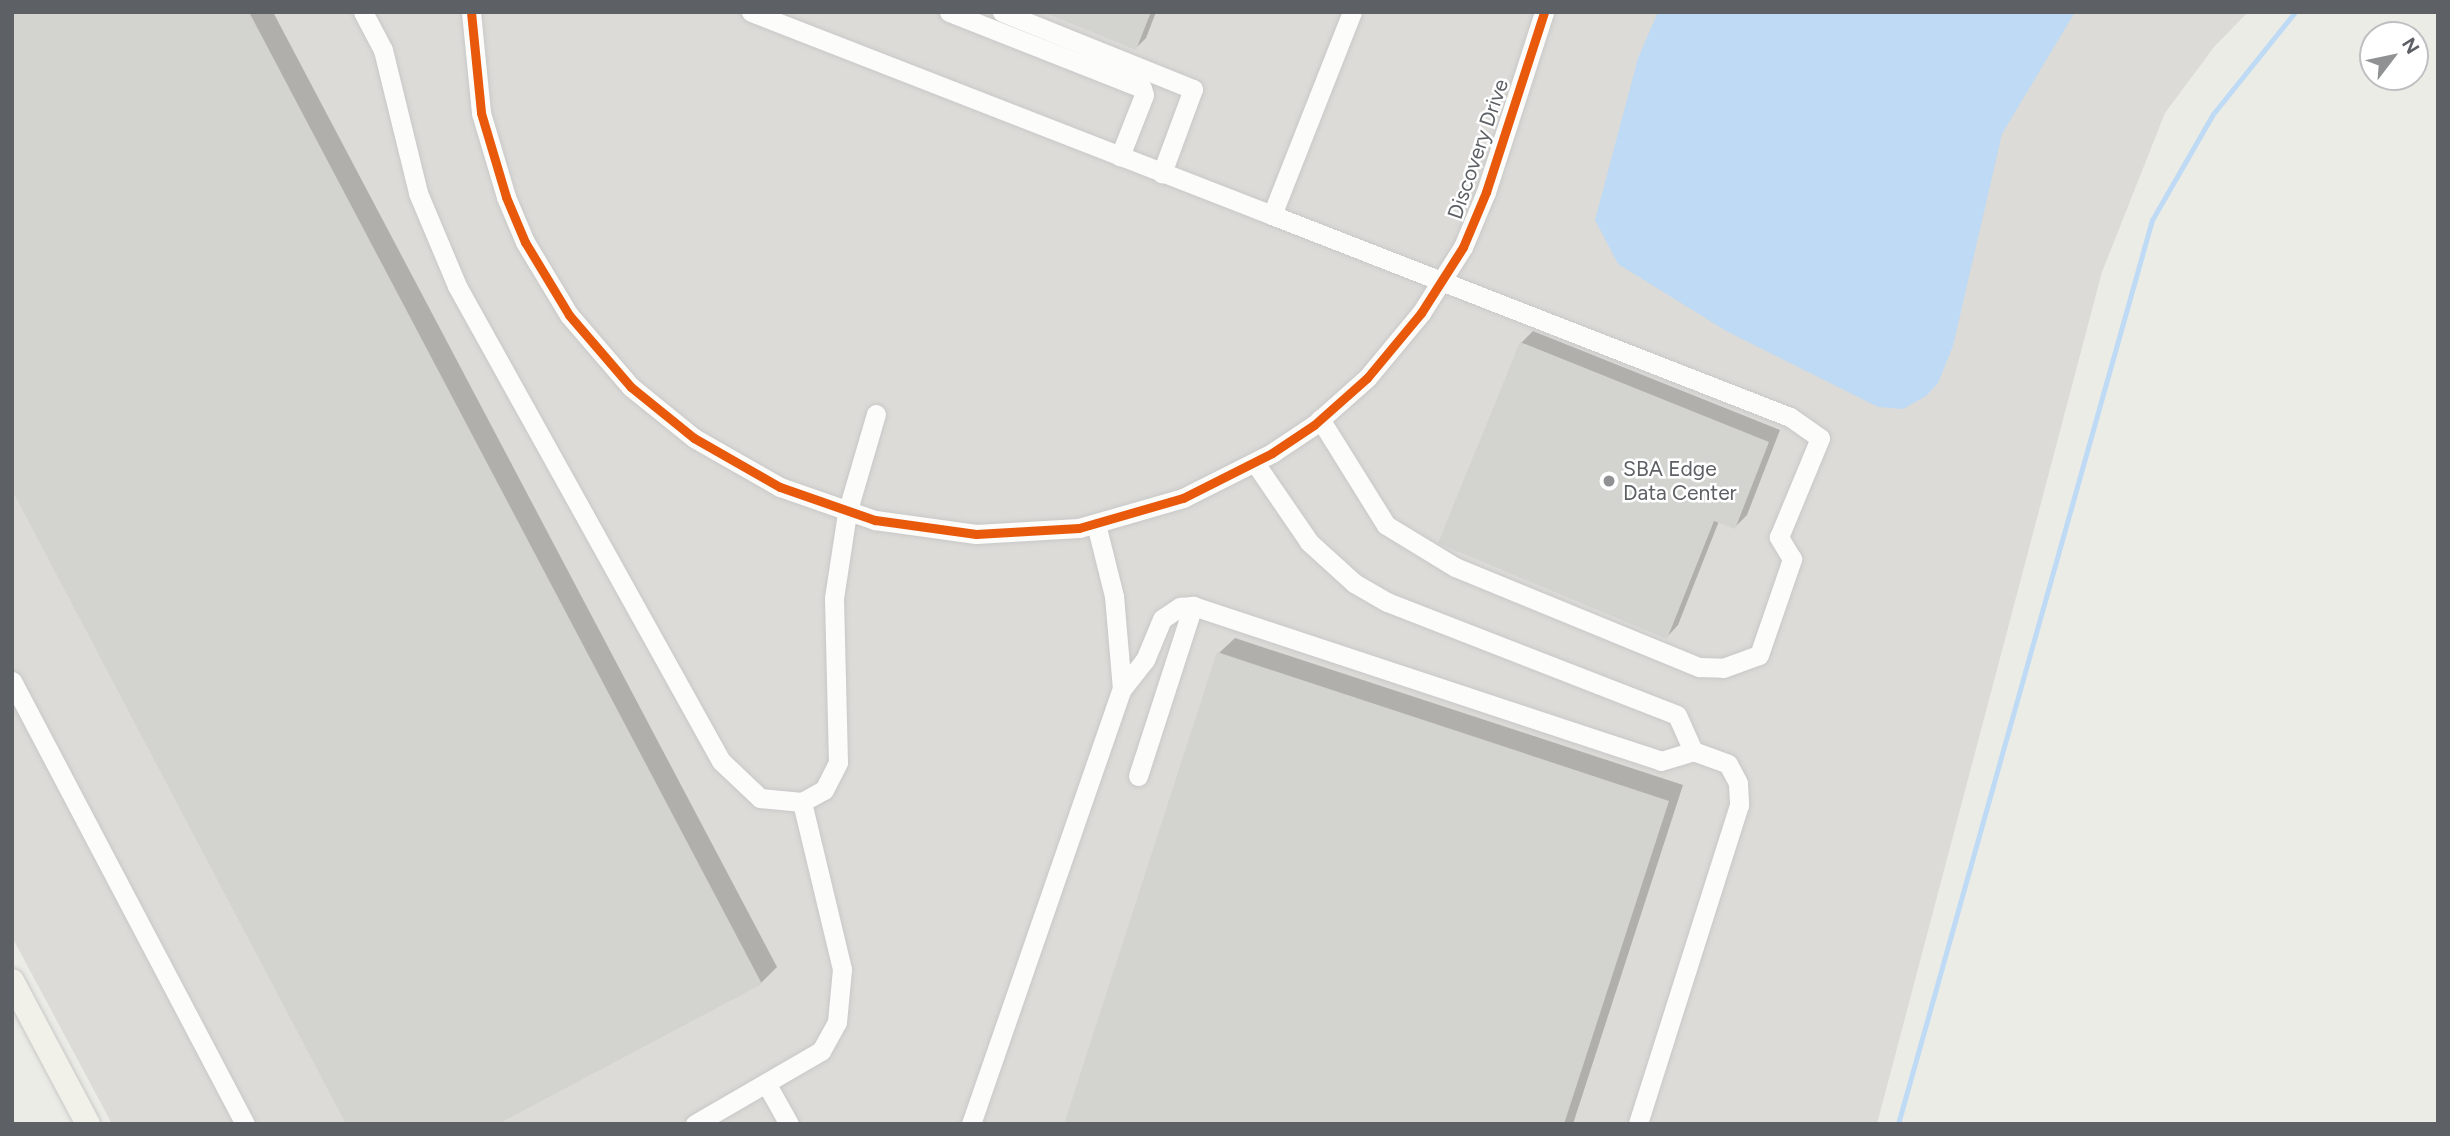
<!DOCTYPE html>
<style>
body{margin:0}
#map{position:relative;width:2450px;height:1136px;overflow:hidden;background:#ecece7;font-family:Figtree,sans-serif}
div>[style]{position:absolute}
.industrial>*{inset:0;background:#dcdbd7}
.water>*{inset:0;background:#bedaf4}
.shadow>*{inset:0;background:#0003}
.stream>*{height:5px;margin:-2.5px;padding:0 2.5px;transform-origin:2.5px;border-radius:2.5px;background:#bedaf4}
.building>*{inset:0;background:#d3d3d0}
.roads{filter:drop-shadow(0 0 2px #c8c8c8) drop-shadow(0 0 2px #c8c8c8)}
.minor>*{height:19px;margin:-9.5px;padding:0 9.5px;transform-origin:9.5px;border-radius:9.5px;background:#fcfcfb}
.major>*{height:24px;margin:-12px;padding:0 12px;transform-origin:12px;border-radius:12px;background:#f2f1e9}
.cycleway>*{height:9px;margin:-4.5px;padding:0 4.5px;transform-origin:4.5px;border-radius:4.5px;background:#e8590c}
.dots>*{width:19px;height:19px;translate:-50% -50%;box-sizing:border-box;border:4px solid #fff;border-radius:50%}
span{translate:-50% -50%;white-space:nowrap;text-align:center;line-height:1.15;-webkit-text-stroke:5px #fff;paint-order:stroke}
.street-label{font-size:21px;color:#5d6065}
.poi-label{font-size:21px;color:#5d6065}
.left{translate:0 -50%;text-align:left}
.frame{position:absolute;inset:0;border:14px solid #5d6065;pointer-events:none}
.north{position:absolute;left:2359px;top:21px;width:70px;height:70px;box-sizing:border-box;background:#fff;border:2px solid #bebfc1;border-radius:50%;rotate:58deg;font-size:19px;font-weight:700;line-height:28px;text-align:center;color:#5d6065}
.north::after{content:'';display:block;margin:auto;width:24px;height:32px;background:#8f9192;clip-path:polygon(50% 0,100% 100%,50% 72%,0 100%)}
</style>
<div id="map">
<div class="industrial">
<div style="clip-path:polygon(12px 12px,2248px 12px,2214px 47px,2165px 113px,2102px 272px,1877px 1124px,112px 1124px,12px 937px)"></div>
</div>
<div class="water">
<div style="clip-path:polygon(1658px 12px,2075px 12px,2002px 134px,1953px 346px,1938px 383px,1926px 396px,1903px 409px,1878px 407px,1728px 332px,1618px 264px,1595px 220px,1638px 58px)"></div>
</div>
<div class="shadow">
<div style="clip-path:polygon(12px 12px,273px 12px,777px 967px,761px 983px)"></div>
<div style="clip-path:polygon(1046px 12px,1156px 12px,1146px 38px,1136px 48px)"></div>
<div style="clip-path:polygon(1533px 331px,1780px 430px,1747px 515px,1735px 527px,1719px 521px,1678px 625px,1667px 637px,1521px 343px)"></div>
<div style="clip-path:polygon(1235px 638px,1683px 785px,1573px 1124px,1066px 1124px,1219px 653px)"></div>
</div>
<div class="stream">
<div style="left:1898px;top:1124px;width:939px;rotate:-74.31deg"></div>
<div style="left:2152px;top:220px;width:122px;rotate:-60.1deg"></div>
<div style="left:2213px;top:114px;width:131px;rotate:-51.2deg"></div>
</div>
<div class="building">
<div style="clip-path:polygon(12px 12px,249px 12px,762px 984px,498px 1124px,346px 1124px,12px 490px)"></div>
<div style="clip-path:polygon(1043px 12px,1151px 12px,1136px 50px)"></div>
<div style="clip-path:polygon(1520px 342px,1769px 442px,1735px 529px,1714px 521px,1667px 639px,1438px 543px)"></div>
<div style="clip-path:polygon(1217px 652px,1669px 801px,1564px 1124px,1064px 1124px)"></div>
</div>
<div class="roads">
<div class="minor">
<div style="left:363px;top:12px;width:43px;rotate:62.2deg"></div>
<div style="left:383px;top:50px;width:147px;rotate:76.2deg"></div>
<div style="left:418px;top:193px;width:101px;rotate:67.2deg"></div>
<div style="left:457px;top:286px;width:543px;rotate:60.94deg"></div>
<div style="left:721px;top:761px;width:54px;rotate:43.5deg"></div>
<div style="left:760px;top:798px;width:42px;rotate:5.4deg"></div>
<div style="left:802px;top:802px;width:25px;rotate:-29deg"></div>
<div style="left:824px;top:790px;width:31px;rotate:-63deg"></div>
<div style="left:838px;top:762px;width:164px;rotate:-91.4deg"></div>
<div style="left:834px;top:598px;width:86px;rotate:-81.3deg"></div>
<div style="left:847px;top:513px;width:103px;rotate:-73.7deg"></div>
<div style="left:471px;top:12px;width:101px;rotate:84.3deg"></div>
<div style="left:481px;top:113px;width:88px;rotate:73.4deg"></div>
<div style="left:506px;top:197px;width:49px;rotate:67.1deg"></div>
<div style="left:525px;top:242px;width:85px;rotate:58.9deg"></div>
<div style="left:569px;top:315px;width:95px;rotate:49.3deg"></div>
<div style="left:631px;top:387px;width:81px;rotate:39deg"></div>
<div style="left:694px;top:438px;width:99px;rotate:29.7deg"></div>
<div style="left:780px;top:487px;width:101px;rotate:19.2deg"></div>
<div style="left:875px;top:520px;width:102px;rotate:7.9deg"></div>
<div style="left:976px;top:534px;width:103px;rotate:-3.3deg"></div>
<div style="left:1079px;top:528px;width:108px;rotate:-16.1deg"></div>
<div style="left:1183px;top:498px;width:100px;rotate:-26.8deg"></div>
<div style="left:1272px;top:453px;width:50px;rotate:-33.7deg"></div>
<div style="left:1314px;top:425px;width:71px;rotate:-41.6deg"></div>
<div style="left:1367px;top:378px;width:85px;rotate:-50.3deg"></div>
<div style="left:1421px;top:313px;width:78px;rotate:-57.5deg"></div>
<div style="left:1463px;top:247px;width:60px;rotate:-67.3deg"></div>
<div style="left:1486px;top:192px;width:189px;rotate:-72.1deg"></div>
<div style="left:751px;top:12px;width:559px;rotate:21.29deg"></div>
<div style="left:949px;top:12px;width:207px;rotate:21.5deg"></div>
<div style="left:1142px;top:88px;width:7px;rotate:74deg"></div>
<div style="left:1144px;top:95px;width:66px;rotate:111.5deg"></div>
<div style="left:1002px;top:12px;width:206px;rotate:22deg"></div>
<div style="left:1193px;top:89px;width:90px;rotate:110.3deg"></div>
<div style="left:1320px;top:419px;width:125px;rotate:58.1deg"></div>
<div style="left:1386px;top:525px;width:81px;rotate:31.3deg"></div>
<div style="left:1455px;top:567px;width:264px;rotate:22.3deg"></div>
<div style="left:1699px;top:667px;width:24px;rotate:2deg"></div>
<div style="left:1723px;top:668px;width:38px;rotate:-20deg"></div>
<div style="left:1759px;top:655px;width:102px;rotate:-71deg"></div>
<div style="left:1792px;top:559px;width:26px;rotate:-121deg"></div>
<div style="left:1779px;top:537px;width:107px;rotate:-67.5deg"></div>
<div style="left:1820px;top:438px;width:37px;rotate:-145deg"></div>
<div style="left:1790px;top:417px;width:556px;rotate:-158.7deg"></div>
<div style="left:1272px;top:215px;width:218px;rotate:-68.5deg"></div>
<div style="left:1255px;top:463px;width:96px;rotate:55.6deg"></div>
<div style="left:1309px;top:542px;width:61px;rotate:42.3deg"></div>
<div style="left:1354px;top:583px;width:38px;rotate:30deg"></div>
<div style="left:1387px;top:602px;width:311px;rotate:21.3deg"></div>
<div style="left:1677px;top:715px;width:39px;rotate:66deg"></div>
<div style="left:1693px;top:751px;width:37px;rotate:20deg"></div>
<div style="left:1728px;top:764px;width:21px;rotate:62deg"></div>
<div style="left:1738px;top:783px;width:22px;rotate:87deg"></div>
<div style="left:1739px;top:805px;width:335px;rotate:107.6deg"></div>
<div style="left:12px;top:681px;width:501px;rotate:62.26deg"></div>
<div style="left:1122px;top:689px;width:37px;rotate:-52deg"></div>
<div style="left:1145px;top:660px;width:44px;rotate:-67.5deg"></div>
<div style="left:1162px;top:619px;width:22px;rotate:-34deg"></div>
<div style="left:1180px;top:607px;width:13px;rotate:-4deg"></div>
<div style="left:1193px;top:606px;width:493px;rotate:18.3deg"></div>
<div style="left:1661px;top:761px;width:34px;rotate:-17deg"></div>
<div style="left:1138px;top:776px;width:179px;rotate:-72.1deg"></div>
<div style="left:766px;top:1083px;width:47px;rotate:60.7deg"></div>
<div style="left:695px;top:1124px;width:146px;rotate:-30.1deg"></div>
<div style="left:821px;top:1051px;width:33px;rotate:-61deg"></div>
<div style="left:837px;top:1022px;width:53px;rotate:-84.6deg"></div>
<div style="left:842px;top:969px;width:172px;rotate:-103.5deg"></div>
<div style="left:971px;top:1124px;width:460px;rotate:-70.9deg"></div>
<div style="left:1122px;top:689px;width:93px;rotate:-94.9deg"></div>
<div style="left:1114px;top:596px;width:74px;rotate:-104deg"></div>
</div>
<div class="major">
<div style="left:12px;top:981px;width:162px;rotate:62deg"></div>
</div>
</div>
<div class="cycleway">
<div style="left:471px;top:12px;width:101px;rotate:84.3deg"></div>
<div style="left:481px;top:113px;width:88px;rotate:73.4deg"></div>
<div style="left:506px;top:197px;width:49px;rotate:67.1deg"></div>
<div style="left:525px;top:242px;width:85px;rotate:58.9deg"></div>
<div style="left:569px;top:315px;width:95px;rotate:49.3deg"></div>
<div style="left:631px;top:387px;width:81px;rotate:39deg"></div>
<div style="left:694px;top:438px;width:99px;rotate:29.7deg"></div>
<div style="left:780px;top:487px;width:101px;rotate:19.2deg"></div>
<div style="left:875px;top:520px;width:102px;rotate:7.9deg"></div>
<div style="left:976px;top:534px;width:103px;rotate:-3.3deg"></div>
<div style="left:1079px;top:528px;width:108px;rotate:-16.1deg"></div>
<div style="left:1183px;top:498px;width:100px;rotate:-26.8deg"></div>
<div style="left:1272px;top:453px;width:50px;rotate:-33.7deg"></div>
<div style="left:1314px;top:425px;width:71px;rotate:-41.6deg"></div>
<div style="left:1367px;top:378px;width:85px;rotate:-50.3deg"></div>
<div style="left:1421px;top:313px;width:78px;rotate:-57.5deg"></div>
<div style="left:1463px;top:247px;width:60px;rotate:-67.3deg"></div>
<div style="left:1486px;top:192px;width:189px;rotate:-72.1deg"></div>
</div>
<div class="dots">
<div style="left:1609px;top:481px;background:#8f9192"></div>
</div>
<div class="street-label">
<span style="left:1478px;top:149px;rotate:-71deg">Discovery Drive</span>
</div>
<div class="poi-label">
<span class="left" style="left:1623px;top:481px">SBA Edge<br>Data Center</span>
</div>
<div class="frame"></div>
<div class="north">N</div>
</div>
